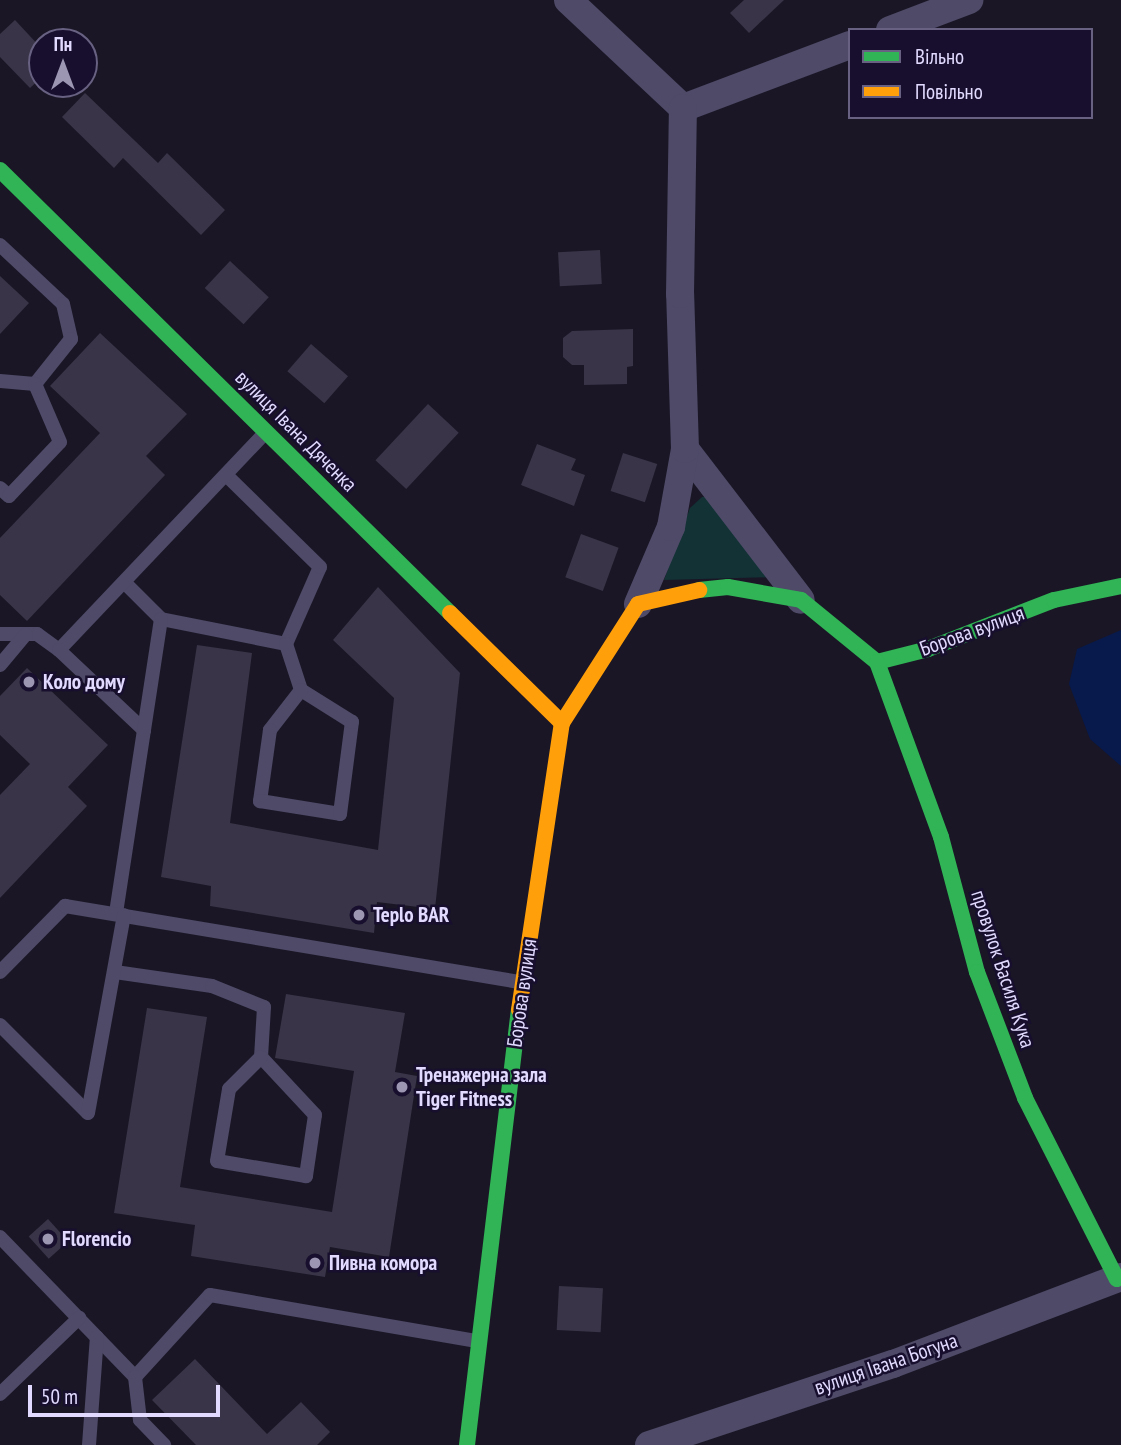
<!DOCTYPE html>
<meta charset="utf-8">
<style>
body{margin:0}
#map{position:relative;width:1121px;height:1445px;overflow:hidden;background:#1a1626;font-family:"PT Sans Narrow",sans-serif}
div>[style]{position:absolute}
.green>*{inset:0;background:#123236}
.water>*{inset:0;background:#071a4b}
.building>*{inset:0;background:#393447;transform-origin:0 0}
.lane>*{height:14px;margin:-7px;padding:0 7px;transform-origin:7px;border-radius:7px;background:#4e4a67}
.street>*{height:28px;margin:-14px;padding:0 14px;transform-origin:14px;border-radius:14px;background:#4e4a67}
.fast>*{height:16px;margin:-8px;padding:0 8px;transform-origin:8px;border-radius:8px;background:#30b455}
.slow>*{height:16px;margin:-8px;padding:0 8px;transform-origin:8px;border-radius:8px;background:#ff9f0a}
.dots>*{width:19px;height:19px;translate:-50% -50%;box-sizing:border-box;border:4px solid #170f2d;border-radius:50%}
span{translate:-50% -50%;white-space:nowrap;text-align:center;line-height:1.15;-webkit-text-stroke:5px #170f2d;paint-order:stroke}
.street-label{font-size:21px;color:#e2dbff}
.poi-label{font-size:21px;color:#e2dbff;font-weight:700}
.left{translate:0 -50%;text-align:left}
.legend{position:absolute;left:848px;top:28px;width:245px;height:91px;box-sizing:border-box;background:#170f2d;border:2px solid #686181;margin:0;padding:9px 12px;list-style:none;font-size:21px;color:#e2dbff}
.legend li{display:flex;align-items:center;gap:14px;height:35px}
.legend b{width:35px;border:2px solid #686181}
.north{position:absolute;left:28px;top:28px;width:70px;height:70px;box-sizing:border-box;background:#170f2d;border:2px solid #686181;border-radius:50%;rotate:0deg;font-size:19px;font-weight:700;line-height:28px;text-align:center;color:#e2dbff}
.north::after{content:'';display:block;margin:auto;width:24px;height:32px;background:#9c96b3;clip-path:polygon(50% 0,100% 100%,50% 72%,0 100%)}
.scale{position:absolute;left:28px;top:1385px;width:192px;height:32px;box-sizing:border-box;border:4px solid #e2dbff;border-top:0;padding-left:9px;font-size:21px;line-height:24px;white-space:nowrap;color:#e2dbff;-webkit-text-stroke:5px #170f2d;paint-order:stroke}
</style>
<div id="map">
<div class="green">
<div style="clip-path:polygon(702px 497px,710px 497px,776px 577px,664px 580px,690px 508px)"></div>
</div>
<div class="water">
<div style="clip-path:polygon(1121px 630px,1121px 766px,1090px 739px,1069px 684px,1077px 649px)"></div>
</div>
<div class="building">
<div style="clip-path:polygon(744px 0,784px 0,749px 33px,730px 13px)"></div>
<div style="clip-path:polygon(15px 20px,42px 49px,42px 77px,30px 88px,0 57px,0 34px)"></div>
<div style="clip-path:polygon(85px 93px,158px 163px,167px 153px,225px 210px,201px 235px,123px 158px,114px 168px,62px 117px)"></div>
<div style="left:600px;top:250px;width:34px;height:42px;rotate:87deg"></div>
<div style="left:230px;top:261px;width:53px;height:37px;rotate:43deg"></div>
<div style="clip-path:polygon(0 276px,29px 303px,0 334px)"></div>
<div style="clip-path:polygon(633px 329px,633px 366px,627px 367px,627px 384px,584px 385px,584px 365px,572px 365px,563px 357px,563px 338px,572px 331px)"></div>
<div style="clip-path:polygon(100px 333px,187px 414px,146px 456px,165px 475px,27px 621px,0 595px,0 538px,100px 433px,50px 386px)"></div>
<div style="left:311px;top:344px;width:49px;height:36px;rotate:41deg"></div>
<div style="left:428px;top:404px;width:42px;height:77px;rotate:43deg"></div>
<div style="clip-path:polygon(537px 444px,576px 459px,571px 470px,585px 475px,574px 506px,521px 485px)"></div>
<div style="left:623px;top:453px;width:36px;height:40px;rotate:18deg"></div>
<div style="left:581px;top:534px;width:40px;height:46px;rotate:20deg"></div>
<div style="clip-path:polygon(378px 587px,460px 673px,435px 909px,377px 902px,374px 933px,210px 906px,211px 886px,161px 877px,197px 645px,252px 653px,230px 823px,378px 850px,394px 698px,333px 640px)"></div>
<div style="clip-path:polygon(27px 668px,108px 745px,68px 787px,87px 806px,0 898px,0 795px,30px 764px,0 735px,0 696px)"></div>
<div style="clip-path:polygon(286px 994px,405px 1013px,395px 1072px,417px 1076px,389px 1257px,330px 1247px,325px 1277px,191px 1256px,195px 1225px,114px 1213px,147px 1008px,207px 1017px,180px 1187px,332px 1212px,354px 1071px,275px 1058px)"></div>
<div style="left:48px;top:1219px;width:30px;height:26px;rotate:48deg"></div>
<div style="left:559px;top:1286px;width:44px;height:44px;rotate:3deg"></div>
<div style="clip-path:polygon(195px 1359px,267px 1434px,301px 1402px,330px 1432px,317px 1445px,196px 1445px,152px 1400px)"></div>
</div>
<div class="lane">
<div style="left:0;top:245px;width:86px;rotate:43.1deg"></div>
<div style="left:63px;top:304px;width:36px;rotate:77deg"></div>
<div style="left:71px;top:339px;width:58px;rotate:128.7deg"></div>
<div style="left:0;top:381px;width:35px;rotate:5deg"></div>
<div style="left:0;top:488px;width:12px;rotate:42deg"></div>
<div style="left:9px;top:496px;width:74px;rotate:-46.6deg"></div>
<div style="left:60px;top:442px;width:63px;rotate:-113.3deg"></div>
<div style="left:125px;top:583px;width:51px;rotate:45deg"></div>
<div style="left:161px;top:619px;width:127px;rotate:11.3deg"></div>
<div style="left:286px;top:644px;width:84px;rotate:-66.2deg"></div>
<div style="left:320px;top:567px;width:130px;rotate:-135.6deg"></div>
<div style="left:0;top:634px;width:37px"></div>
<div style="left:37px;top:634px;width:27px;rotate:36deg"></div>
<div style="left:59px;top:650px;width:298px;rotate:-46.5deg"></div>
<div style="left:286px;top:644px;width:48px;rotate:71.9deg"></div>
<div style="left:301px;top:690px;width:51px;rotate:127.8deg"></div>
<div style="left:270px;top:730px;width:72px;rotate:98deg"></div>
<div style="left:260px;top:801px;width:81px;rotate:9.2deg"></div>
<div style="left:340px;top:814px;width:93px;rotate:-82.6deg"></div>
<div style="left:352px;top:722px;width:60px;rotate:-147.9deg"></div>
<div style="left:59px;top:650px;width:117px;rotate:43.3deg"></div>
<div style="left:144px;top:730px;width:186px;rotate:98.7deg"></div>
<div style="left:0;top:665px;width:40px;rotate:-50deg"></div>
<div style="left:144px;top:730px;width:112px;rotate:-81.3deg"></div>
<div style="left:0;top:972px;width:93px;rotate:-45.4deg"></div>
<div style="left:65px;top:906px;width:462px;rotate:9.5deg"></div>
<div style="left:115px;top:972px;width:98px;rotate:8.2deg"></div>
<div style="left:212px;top:986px;width:56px;rotate:22deg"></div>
<div style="left:264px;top:1007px;width:50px;rotate:93.4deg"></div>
<div style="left:261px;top:1057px;width:79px;rotate:47deg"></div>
<div style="left:315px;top:1115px;width:62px;rotate:98.4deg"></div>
<div style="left:306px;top:1176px;width:90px;rotate:-170.4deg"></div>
<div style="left:217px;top:1161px;width:73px;rotate:-80.5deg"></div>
<div style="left:229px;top:1089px;width:45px;rotate:-45deg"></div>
<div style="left:0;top:1025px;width:124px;rotate:45deg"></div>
<div style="left:88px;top:1113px;width:201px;rotate:-79.7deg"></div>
<div style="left:0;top:1237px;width:194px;rotate:46deg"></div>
<div style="left:135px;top:1377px;width:111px;rotate:-47.6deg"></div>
<div style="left:210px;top:1295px;width:271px;rotate:9.8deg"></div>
<div style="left:135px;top:1377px;width:43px;rotate:83.4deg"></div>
<div style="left:140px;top:1420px;width:35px;rotate:46deg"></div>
<div style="left:0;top:1394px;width:110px;rotate:-43.9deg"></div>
<div style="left:89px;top:1445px;width:108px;rotate:-85.8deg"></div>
</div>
<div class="street">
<div style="left:568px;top:0;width:158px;rotate:43.2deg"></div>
<div style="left:890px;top:30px;width:85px;rotate:-20.8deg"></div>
<div style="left:683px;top:108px;width:178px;rotate:-20.7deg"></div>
<div style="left:685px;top:449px;width:190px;rotate:52.5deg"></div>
<div style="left:638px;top:604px;width:84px;rotate:-66.8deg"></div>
<div style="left:671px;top:527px;width:79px;rotate:-79.8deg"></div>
<div style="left:685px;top:449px;width:155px;rotate:-91.8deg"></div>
<div style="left:680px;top:294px;width:186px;rotate:-89.1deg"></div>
<div style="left:649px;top:1445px;width:257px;rotate:-18.4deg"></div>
<div style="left:893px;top:1364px;width:244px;rotate:-20.9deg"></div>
</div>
<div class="fast">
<div style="left:0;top:170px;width:631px;rotate:44.55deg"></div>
<div style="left:699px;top:590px;width:29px;rotate:-6deg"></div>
<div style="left:728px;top:587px;width:74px;rotate:10.1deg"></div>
<div style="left:801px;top:600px;width:98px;rotate:39.2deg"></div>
<div style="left:877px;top:662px;width:53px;rotate:-14.3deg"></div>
<div style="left:928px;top:649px;width:135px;rotate:-21.3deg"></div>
<div style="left:1054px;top:600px;width:68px;rotate:-11.8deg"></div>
<div style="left:877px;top:662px;width:186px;rotate:69.9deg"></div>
<div style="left:941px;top:837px;width:140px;rotate:75.1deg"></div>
<div style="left:977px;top:972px;width:135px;rotate:69.1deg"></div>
<div style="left:1025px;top:1098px;width:203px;rotate:63.1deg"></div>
<div style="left:467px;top:1445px;width:438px;rotate:-83.2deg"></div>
</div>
<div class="slow">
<div style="left:450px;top:613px;width:157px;rotate:44.5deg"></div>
<div style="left:519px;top:1010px;width:290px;rotate:-81.5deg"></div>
<div style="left:562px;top:723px;width:141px;rotate:-57.4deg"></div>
<div style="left:638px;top:604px;width:63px;rotate:-12.9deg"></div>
</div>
<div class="dots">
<div style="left:29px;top:682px;background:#9c96b3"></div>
<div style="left:359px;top:915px;background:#9c96b3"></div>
<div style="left:402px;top:1087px;background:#9c96b3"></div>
<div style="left:48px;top:1239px;background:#9c96b3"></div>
<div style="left:315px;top:1263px;background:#9c96b3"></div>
</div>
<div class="street-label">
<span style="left:296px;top:431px;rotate:45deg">вулиця Івана Дяченка</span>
<span style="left:972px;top:631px;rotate:-20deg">Борова вулиця</span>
<span style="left:1003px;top:969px;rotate:72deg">провулок Василя Кука</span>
<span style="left:522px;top:993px;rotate:-82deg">Борова вулиця</span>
<span style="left:886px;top:1364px;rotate:-19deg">вулиця Івана Богуна</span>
</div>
<div class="poi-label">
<span class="left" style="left:43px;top:682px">Коло дому</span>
<span class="left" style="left:373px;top:915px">Teplo BAR</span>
<span class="left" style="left:416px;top:1087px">Тренажерна зала<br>Tiger Fitness</span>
<span class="left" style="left:62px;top:1239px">Florencio</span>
<span class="left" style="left:329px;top:1263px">Пивна комора</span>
</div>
<ul class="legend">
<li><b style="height:9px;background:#30b455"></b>Вільно</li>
<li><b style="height:9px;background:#ff9f0a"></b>Повільно</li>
</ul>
<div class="north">Пн</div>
<div class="scale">50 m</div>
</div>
